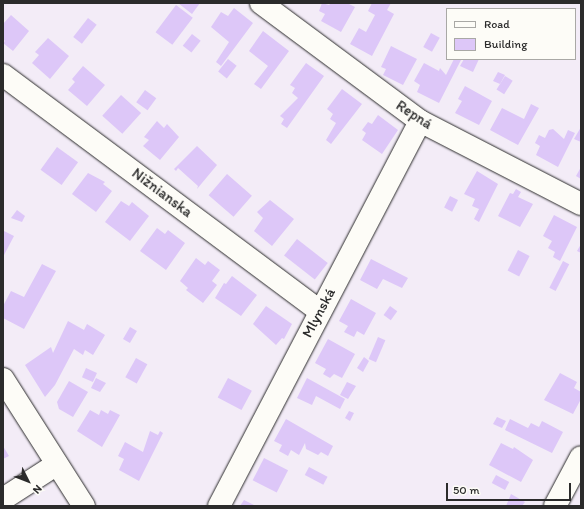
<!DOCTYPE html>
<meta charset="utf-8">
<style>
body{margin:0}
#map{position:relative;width:584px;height:509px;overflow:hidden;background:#f3ecf7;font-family:Itim,sans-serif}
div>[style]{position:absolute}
.building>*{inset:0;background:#ddc7f8;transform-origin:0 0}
.roads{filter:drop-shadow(0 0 1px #2b2b2b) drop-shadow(0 0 1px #2b2b2b)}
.minor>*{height:22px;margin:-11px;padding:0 11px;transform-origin:11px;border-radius:11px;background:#fdfcf7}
span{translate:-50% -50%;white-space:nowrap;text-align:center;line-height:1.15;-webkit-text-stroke:4px #fdfcf7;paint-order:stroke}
.street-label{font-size:15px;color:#2b2b2b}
.frame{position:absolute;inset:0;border:4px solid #2b2b2b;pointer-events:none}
.legend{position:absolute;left:446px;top:8px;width:130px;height:52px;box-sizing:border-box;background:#fdfcf7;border:1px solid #a9a8a5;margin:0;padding:5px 7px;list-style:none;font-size:12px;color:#2b2b2b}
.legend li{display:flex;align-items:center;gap:8px;height:20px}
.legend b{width:20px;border:1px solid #a9a8a5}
.north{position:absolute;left:8px;top:461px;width:40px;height:40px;-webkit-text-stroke:3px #fdfcf7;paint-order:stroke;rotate:132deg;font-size:11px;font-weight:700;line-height:16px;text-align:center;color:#2b2b2b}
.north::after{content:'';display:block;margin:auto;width:14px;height:18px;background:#2b2b2b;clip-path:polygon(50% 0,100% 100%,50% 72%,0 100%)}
.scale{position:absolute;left:446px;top:483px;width:125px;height:18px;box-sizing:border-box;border:2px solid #2b2b2b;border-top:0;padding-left:5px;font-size:12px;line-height:14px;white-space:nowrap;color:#2b2b2b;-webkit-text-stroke:3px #fdfcf7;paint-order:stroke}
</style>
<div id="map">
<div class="building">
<div style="clip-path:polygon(178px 3px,200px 3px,192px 14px)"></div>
<div style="clip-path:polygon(322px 3px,329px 5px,331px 3px,347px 3px,355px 7px,341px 32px,321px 21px,325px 14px,319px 11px)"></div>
<div style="clip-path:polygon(372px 3px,391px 3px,387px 10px,394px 14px,372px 56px,350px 44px,359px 28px,366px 32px,375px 15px,368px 11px)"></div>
<div style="left:176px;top:5px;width:21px;height:34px;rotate:37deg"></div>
<div style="clip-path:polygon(234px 8px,253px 23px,221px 66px,216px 62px,229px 42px,211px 27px,221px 12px,228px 16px)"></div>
<div style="clip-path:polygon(11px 15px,29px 31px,13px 51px,3px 43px,5px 41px,3px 39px,3px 24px)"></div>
<div style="left:88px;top:18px;width:11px;height:24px;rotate:38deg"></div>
<div style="clip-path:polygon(263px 31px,289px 51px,261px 89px,254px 84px,268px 66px,249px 51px)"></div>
<div style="left:431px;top:33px;width:10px;height:16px;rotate:29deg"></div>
<div style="left:192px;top:34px;width:11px;height:15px;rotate:38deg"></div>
<div style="clip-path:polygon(48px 38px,69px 56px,50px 79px,32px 63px,39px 55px,35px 52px)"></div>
<div style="clip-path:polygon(391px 46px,417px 59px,403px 85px,383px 75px,386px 69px,381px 67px)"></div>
<div style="left:228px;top:59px;width:11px;height:16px;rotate:38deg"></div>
<div style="clip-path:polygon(454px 59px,461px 60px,439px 103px,417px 92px,420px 85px,414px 81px,424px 63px,439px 71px,440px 68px,446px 75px)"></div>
<div style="clip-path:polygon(464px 59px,479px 59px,473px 72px,460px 66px)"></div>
<div style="clip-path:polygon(306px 63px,324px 76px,287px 128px,281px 124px,284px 119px,280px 116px,298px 98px,292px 93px,295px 88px,290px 85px)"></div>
<div style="clip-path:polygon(83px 66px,105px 85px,87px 106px,68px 90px,75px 82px,72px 79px)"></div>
<div style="clip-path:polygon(498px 72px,505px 75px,500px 84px,493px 81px)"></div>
<div style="left:505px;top:76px;width:9px;height:16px;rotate:32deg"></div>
<div style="clip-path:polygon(465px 86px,492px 101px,479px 125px,455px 113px,462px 101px,458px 99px)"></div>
<div style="clip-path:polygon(342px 89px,362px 104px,331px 144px,326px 140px,336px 123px,330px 119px,333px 114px,327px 109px)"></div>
<div style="left:145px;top:90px;width:14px;height:15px;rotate:36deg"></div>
<div style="left:121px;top:95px;width:27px;height:28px;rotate:42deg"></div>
<div style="clip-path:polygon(531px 104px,539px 108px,518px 145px,490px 130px,502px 108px,524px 119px)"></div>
<div style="clip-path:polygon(378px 115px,398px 130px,382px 154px,362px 140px,366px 133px,362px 130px,368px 122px,372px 124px)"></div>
<div style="clip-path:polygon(157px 121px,164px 128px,167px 124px,179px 137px,160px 160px,143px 146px,149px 140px,144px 137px)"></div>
<div style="clip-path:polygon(581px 127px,581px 142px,574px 139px)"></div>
<div style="clip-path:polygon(553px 129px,564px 139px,568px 130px,575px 133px,558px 167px,536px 155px,540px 146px,535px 143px,539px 135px,545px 138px,549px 130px)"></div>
<div style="clip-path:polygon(197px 146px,217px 165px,197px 189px,198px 186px,178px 168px,176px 171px,174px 169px)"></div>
<div style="left:57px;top:147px;width:26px;height:28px;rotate:36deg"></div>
<div style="clip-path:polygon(581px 167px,581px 179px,576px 176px)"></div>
<div style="clip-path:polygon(477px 171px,498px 184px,479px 222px,474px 219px,479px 209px,472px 206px,475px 199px,464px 194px)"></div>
<div style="clip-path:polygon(88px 173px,105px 182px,103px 184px,112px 191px,96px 212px,72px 194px)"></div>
<div style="left:227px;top:174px;width:33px;height:28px;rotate:41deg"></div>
<div style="clip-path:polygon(516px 189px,521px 192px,518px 197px,533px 204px,520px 227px,498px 216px,510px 193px,513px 194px)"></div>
<div style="left:450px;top:196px;width:9px;height:13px;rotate:27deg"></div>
<div style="clip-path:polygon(270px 200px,294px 219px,272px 246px,254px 231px,263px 218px,257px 212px)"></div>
<div style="clip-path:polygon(121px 201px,129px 206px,132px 202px,149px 216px,130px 241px,105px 222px)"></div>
<div style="clip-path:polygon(17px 210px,25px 216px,22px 222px,11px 218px)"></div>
<div style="clip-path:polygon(554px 215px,577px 227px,560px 261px,553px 257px,555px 252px,548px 248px,552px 241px,543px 236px)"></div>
<div style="clip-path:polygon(157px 228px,165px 234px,168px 230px,185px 243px,166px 270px,140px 251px)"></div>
<div style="clip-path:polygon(4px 231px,14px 236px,3px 257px,3px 233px)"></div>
<div style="left:297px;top:239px;width:39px;height:21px;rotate:38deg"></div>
<div style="clip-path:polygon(581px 244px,581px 253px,577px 251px)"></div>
<div style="left:518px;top:250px;width:13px;height:23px;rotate:27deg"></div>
<div style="clip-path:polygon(196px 258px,205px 265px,208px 261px,220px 270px,212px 281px,217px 285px,203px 303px,186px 290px,188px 288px,180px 281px)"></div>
<div style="clip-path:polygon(371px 259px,408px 278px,402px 288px,383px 279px,377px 289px,360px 280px)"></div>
<div style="left:563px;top:261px;width:7px;height:30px;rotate:27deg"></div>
<div style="clip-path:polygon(42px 264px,56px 271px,24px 329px,3px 318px,3px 306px,11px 291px,24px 297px)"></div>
<div style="clip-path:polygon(232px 276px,257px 295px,241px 316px,215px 298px,224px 283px,226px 284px)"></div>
<div style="clip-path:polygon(351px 299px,376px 313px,364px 335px,357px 331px,354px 337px,344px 332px,348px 326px,339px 321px)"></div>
<div style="clip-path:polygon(266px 306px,292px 324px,284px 339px,282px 338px,276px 345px,253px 324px)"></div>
<div style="left:390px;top:306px;width:9px;height:11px;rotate:36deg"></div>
<div style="clip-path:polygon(68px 321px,84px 330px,87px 324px,105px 335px,93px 355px,85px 350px,83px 355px,74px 349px,55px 385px,45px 397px,25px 365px,51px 347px,53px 353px)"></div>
<div style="left:130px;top:327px;width:8px;height:14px;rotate:30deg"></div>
<div style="left:378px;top:337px;width:8px;height:24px;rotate:23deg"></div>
<div style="clip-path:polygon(328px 339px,355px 354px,342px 378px,334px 374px,330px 378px,323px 374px,326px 369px,315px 363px)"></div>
<div style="clip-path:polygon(364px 357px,369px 361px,363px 372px,357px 368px)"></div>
<div style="left:136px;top:358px;width:13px;height:22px;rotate:29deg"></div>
<div style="left:86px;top:368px;width:12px;height:10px;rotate:24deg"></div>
<div style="clip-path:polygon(560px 373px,577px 382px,574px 388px,581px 392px,581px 399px,573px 414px,544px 400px)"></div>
<div style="clip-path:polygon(96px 378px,106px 383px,100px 392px,91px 388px)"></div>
<div style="left:228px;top:378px;width:27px;height:22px;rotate:28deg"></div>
<div style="clip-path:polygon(307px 378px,345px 399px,340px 409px,316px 396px,312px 405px,297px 398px)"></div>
<div style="clip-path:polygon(69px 381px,88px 392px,73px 417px,59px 409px,57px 402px)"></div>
<div style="clip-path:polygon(347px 382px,356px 386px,348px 399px,340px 395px)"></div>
<div style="clip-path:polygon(90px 410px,99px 415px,101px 410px,108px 414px,110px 410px,120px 415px,102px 447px,77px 431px)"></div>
<div style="clip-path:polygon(349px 411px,354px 413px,350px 421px,345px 418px)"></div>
<div style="clip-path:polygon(497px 417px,506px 421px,502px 428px,493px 424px)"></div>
<div style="clip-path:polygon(286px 419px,333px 446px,328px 456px,321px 452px,318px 455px,306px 449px,305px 443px,299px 455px,291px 450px,288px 456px,279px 451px,282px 445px,274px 441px)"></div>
<div style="clip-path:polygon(510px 419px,528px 428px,531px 423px,539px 427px,542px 421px,563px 432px,552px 453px,505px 430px)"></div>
<div style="clip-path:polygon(150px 431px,158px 435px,160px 431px,163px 433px,139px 481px,119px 470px,124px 459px,118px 456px,125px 442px,143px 452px)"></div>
<div style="clip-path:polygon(501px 443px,513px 449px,514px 447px,533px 460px,521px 482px,489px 465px)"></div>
<div style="clip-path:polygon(3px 446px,9px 456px,3px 459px)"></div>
<div style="left:264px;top:458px;width:27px;height:25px;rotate:27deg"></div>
<div style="left:309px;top:467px;width:21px;height:9px;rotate:28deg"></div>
<div style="left:496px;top:475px;width:15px;height:9px;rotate:28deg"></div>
<div style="clip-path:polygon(511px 494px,525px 502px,522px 506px,506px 506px)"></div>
<div style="clip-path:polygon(244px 500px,256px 506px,240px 506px)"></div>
</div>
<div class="roads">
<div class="minor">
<div style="left:261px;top:3px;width:198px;rotate:36.6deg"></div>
<div style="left:420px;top:121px;width:181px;rotate:27.3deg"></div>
<div style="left:3px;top:75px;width:395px;rotate:36.7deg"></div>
<div style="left:3px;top:379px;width:151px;rotate:57.5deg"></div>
<div style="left:3px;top:499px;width:64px;rotate:-32.9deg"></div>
<div style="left:219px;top:506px;width:434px;rotate:-62.4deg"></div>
<div style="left:555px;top:506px;width:55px;rotate:-62deg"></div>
</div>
</div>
<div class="street-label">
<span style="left:414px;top:115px;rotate:33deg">Repná</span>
<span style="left:162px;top:193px;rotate:37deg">Nižnianska</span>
<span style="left:319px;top:313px;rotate:-62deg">Mlynská</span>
</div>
<div class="frame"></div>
<ul class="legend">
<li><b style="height:5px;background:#fdfcf7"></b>Road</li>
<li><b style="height:11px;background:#ddc7f8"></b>Building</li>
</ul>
<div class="north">N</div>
<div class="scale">50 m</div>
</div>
